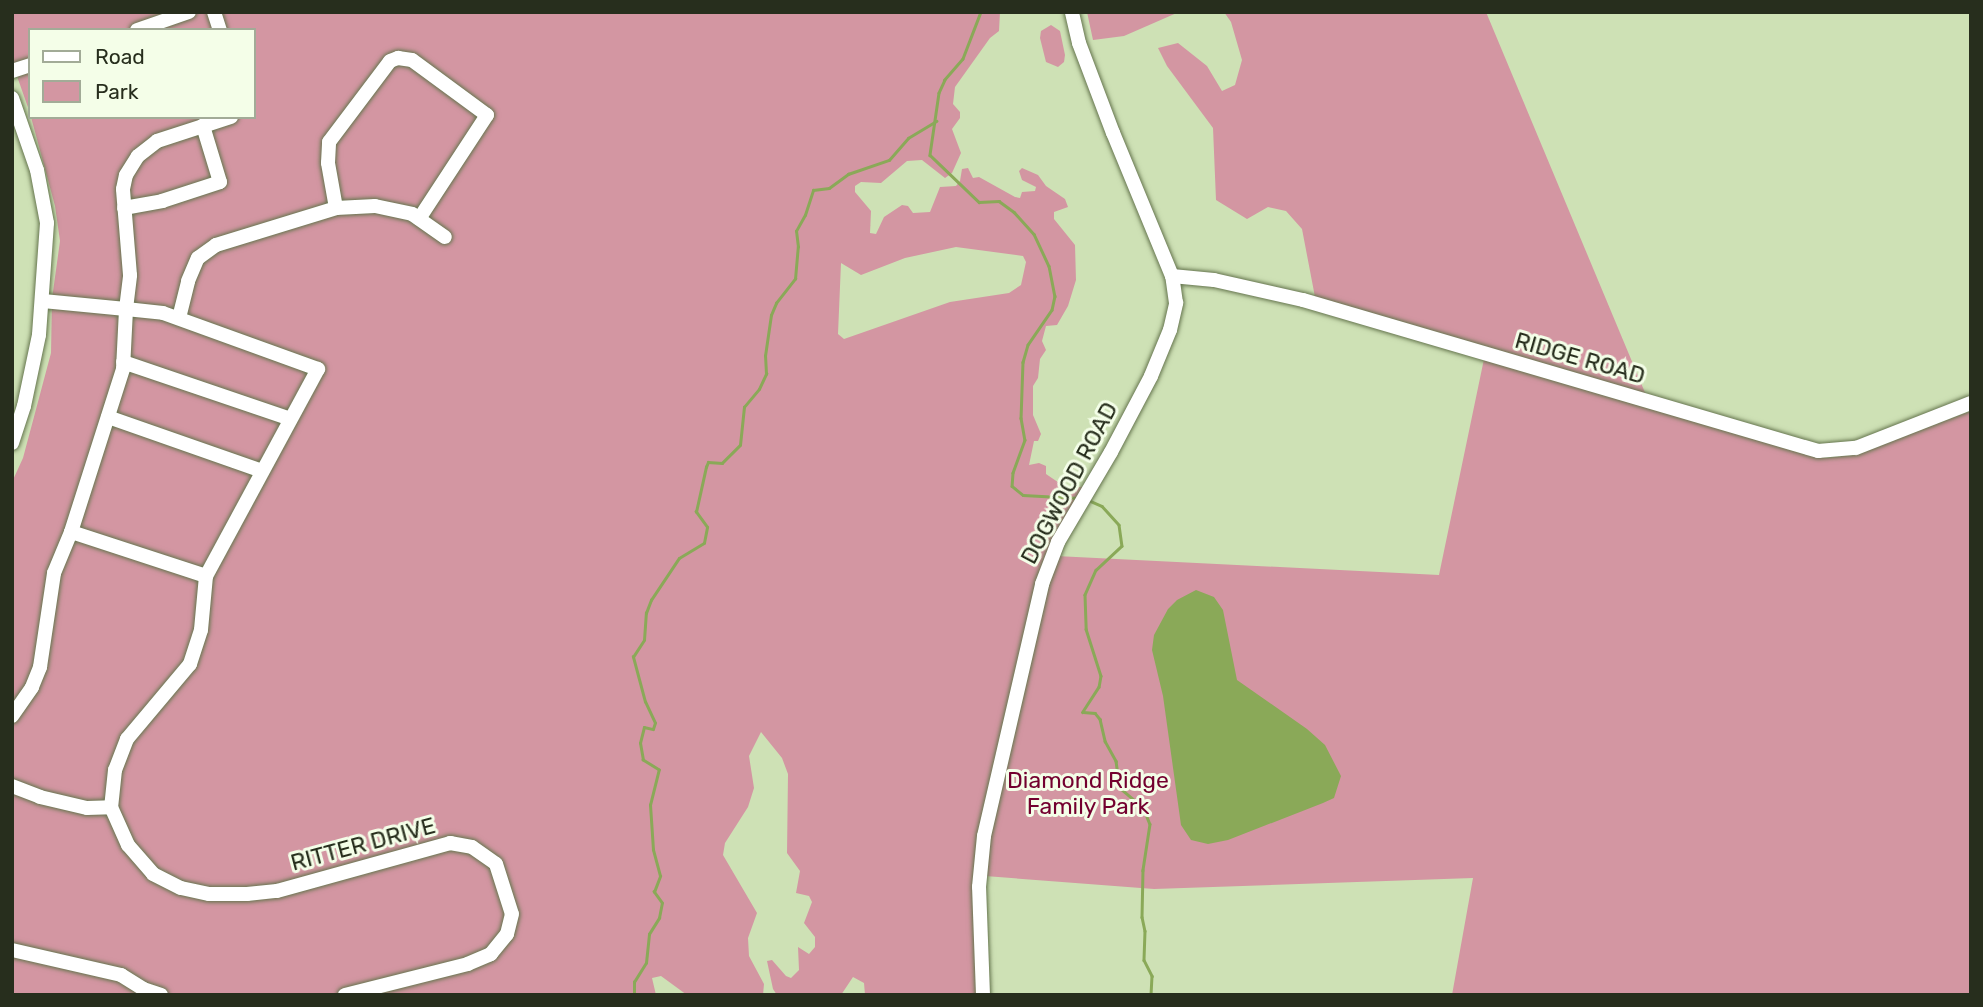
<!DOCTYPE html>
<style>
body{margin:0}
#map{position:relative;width:1983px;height:1007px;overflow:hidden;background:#cee1b5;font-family:Rubik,sans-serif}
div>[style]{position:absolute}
.green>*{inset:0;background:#d396a2}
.water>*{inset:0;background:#8aa958}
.stream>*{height:2.5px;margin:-1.25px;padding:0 1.25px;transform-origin:1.25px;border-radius:1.25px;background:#8aa958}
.roads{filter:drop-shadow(0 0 2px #65754e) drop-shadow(0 0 2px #65754e)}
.minor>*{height:14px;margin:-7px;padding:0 7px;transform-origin:7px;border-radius:7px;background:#fff}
span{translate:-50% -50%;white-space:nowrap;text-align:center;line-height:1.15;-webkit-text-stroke:6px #f4fee8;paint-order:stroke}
.street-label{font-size:23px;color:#272e1d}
.park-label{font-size:23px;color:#73002f}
.frame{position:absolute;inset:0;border:14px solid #272e1d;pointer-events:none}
.legend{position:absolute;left:28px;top:28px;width:228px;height:91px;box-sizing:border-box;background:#f4fee8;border:2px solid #a2ab97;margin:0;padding:9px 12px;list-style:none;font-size:21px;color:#272e1d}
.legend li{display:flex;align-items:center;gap:14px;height:35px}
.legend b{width:35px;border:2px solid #a2ab97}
</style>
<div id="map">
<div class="green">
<div style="clip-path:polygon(evenodd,16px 12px,1000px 12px,999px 31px,990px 38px,955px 87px,953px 104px,960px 112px,960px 118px,952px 129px,961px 153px,952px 173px,945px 178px,922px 160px,907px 161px,881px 183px,861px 182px,855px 186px,855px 192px,871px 211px,870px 233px,876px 234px,884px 217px,902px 205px,908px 206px,913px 213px,930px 212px,940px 187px,956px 186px,960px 181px,962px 169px,968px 168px,973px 178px,979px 177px,1015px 197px,1020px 198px,1022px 192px,1035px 191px,1036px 187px,1022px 180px,1019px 171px,1022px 168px,1038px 175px,1046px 186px,1065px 199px,1068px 207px,1054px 212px,1054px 219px,1075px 245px,1076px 280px,1068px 306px,1057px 325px,1046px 326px,1042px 341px,1046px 350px,1040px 359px,1038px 378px,1033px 386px,1033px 415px,1041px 434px,1038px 441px,1034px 441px,1029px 465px,1039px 463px,1046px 466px,1046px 474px,1068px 489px,1086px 486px,1053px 544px,985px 802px,979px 995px,865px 995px,864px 983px,853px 977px,841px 995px,777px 995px,773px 989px,767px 961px,772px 960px,786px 976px,791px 978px,799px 970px,798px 947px,809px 954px,815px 947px,815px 937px,804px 923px,812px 902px,809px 896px,796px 893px,800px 871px,787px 853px,788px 774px,782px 758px,761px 732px,749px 756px,754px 788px,748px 807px,725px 843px,723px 855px,757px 913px,748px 938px,749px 956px,764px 984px,763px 995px,687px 995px,661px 976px,652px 978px,656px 995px,12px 995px,12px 482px,23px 458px,51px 353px,52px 299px,60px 241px,55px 206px,31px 117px,254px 117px,254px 30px,30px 30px,30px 113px,12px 62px,12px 14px,16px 12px,956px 247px,1023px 256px,1026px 262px,1021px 285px,1009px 293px,950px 302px,844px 339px,838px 334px,841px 263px,861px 275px,905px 258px,956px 247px)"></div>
<div style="clip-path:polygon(1087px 12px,1179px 12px,1124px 36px,1093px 40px)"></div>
<div style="clip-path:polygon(1224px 12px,1486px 12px,1646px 395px,1315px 297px,1302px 229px,1286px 211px,1268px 207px,1247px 219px,1216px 200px,1213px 128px,1167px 66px,1158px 48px,1178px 43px,1207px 66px,1222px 91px,1235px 85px,1242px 60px,1231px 22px)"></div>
<div style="clip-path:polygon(1051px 25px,1060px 31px,1065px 55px,1064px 62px,1058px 67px,1046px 62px,1040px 38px,1041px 31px)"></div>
<div style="clip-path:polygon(1484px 359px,1826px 458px,1853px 455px,1971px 411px,1971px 995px,1452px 995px,1473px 878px,1154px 889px,985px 876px,995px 799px,1056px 556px,1439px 575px)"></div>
</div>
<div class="water">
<div style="clip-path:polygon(1196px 590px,1214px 597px,1223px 610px,1237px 680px,1307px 729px,1325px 745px,1341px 776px,1334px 798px,1323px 803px,1228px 840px,1208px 844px,1191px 840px,1181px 825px,1163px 696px,1152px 650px,1154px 635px,1168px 609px,1177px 600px)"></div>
</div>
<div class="stream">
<div style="left:981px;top:12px;width:50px;rotate:111deg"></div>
<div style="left:963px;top:59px;width:28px;rotate:131deg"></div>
<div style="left:945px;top:80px;width:14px;rotate:115deg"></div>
<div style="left:939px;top:93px;width:63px;rotate:98.3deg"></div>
<div style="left:930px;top:155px;width:68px;rotate:43.8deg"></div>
<div style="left:979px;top:202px;width:20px;rotate:-3deg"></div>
<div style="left:999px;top:201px;width:19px;rotate:36deg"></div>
<div style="left:1014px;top:212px;width:30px;rotate:48deg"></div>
<div style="left:1034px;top:234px;width:35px;rotate:65deg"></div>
<div style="left:1049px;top:266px;width:31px;rotate:79deg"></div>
<div style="left:1055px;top:296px;width:14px;rotate:102deg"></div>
<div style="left:1052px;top:310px;width:42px;rotate:124.4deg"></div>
<div style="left:1028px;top:345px;width:18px;rotate:106deg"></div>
<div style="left:1023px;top:362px;width:56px;rotate:92deg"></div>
<div style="left:1021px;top:418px;width:22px;rotate:80deg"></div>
<div style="left:1025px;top:440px;width:35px;rotate:110deg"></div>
<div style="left:1013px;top:473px;width:13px;rotate:94deg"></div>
<div style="left:1012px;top:486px;width:14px;rotate:39deg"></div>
<div style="left:1023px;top:495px;width:55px;rotate:3.1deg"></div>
<div style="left:1088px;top:500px;width:15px;rotate:23deg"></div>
<div style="left:1102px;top:506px;width:25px;rotate:48deg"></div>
<div style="left:1119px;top:525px;width:21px;rotate:82deg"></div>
<div style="left:1122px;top:546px;width:35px;rotate:137deg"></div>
<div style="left:1096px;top:570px;width:27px;rotate:114deg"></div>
<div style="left:1085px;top:595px;width:34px;rotate:88deg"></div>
<div style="left:1086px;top:629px;width:49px;rotate:72.3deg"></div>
<div style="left:1101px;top:676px;width:11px;rotate:100deg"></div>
<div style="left:1099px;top:687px;width:30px;rotate:123deg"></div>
<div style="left:1083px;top:712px;width:12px;rotate:5deg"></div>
<div style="left:1095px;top:713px;width:8px;rotate:50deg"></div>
<div style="left:1100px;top:719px;width:23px;rotate:77deg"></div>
<div style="left:1105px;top:741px;width:23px;rotate:61deg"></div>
<div style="left:1116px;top:761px;width:27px;rotate:82deg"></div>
<div style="left:1120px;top:788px;width:30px;rotate:40deg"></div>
<div style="left:1143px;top:807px;width:18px;rotate:68deg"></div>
<div style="left:1150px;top:824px;width:47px;rotate:98.7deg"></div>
<div style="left:1143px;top:870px;width:47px;rotate:91.2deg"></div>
<div style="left:1142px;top:917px;width:14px;rotate:78deg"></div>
<div style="left:1145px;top:931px;width:29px;rotate:92deg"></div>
<div style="left:1144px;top:960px;width:18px;rotate:63deg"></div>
<div style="left:1152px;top:976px;width:19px;rotate:93deg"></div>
<div style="left:634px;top:995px;width:13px;rotate:-90deg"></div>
<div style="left:634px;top:982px;width:22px;rotate:-58deg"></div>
<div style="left:646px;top:963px;width:29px;rotate:-84deg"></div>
<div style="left:649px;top:934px;width:19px;rotate:-58deg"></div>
<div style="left:659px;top:918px;width:15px;rotate:-79deg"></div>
<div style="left:662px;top:903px;width:14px;rotate:-126deg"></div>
<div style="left:654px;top:892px;width:17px;rotate:-69deg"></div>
<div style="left:660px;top:876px;width:27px;rotate:-105deg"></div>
<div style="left:653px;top:850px;width:45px;rotate:-93.8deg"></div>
<div style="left:650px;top:805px;width:36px;rotate:-76deg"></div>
<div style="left:659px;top:770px;width:19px;rotate:-148deg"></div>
<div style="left:643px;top:760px;width:17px;rotate:-100deg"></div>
<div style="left:640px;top:743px;width:16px;rotate:-76deg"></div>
<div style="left:644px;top:727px;width:9px;rotate:13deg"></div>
<div style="left:653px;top:729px;width:6px;rotate:-72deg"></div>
<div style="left:655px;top:723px;width:23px;rotate:-115deg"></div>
<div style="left:645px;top:702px;width:47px;rotate:-104.9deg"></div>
<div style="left:633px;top:657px;width:20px;rotate:-57deg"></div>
<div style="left:644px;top:640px;width:27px;rotate:-86deg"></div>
<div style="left:646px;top:613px;width:14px;rotate:-69deg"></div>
<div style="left:651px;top:600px;width:50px;rotate:-56.3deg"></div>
<div style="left:679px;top:558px;width:29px;rotate:-31deg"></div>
<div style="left:704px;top:543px;width:16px;rotate:-79deg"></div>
<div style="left:707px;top:527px;width:19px;rotate:-126deg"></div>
<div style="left:696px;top:512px;width:46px;rotate:-77.5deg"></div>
<div style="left:706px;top:467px;width:5px;rotate:-68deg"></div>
<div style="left:708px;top:462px;width:14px;rotate:4deg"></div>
<div style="left:722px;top:463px;width:25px;rotate:-45deg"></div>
<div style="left:740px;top:445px;width:38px;rotate:-84deg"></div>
<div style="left:744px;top:407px;width:23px;rotate:-50deg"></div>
<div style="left:759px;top:389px;width:17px;rotate:-65deg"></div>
<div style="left:766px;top:374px;width:18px;rotate:-93deg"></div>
<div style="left:765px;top:356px;width:41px;rotate:-81.7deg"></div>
<div style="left:771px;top:315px;width:13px;rotate:-67deg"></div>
<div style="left:776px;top:303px;width:31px;rotate:-52deg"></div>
<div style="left:795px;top:279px;width:32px;rotate:-85deg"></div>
<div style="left:798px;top:247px;width:16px;rotate:-97deg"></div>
<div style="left:796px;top:231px;width:18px;rotate:-61deg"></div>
<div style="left:805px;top:215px;width:26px;rotate:-72deg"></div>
<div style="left:813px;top:190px;width:16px;rotate:-7deg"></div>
<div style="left:829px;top:188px;width:24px;rotate:-36deg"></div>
<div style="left:848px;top:174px;width:43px;rotate:-18.9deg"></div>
<div style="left:889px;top:160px;width:29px;rotate:-49deg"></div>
<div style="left:908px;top:138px;width:33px;rotate:-31deg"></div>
</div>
<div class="roads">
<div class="minor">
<div style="left:214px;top:12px;width:19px;rotate:72deg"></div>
<div style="left:137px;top:30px;width:55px;rotate:-19.1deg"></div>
<div style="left:12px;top:71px;width:19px;rotate:-18deg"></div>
<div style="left:12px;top:98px;width:76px;rotate:70.9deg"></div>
<div style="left:37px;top:170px;width:54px;rotate:79.3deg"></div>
<div style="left:47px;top:223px;width:112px;rotate:94.1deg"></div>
<div style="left:39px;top:335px;width:73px;rotate:101.9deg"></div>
<div style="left:24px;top:406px;width:39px;rotate:108deg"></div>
<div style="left:124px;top:208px;width:39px;rotate:-10deg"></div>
<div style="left:162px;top:201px;width:61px;rotate:-18.1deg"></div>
<div style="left:220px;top:182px;width:59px;rotate:-106.9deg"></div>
<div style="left:336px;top:208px;width:46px;rotate:-100.1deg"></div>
<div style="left:328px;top:163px;width:21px;rotate:-87deg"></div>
<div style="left:329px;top:142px;width:101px;rotate:-53deg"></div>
<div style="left:390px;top:61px;width:9px;rotate:-21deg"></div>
<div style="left:398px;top:58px;width:14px;rotate:8deg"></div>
<div style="left:412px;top:60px;width:93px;rotate:36.3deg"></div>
<div style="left:487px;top:115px;width:124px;rotate:123.2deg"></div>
<div style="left:1172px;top:276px;width:42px;rotate:5.4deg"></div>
<div style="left:1214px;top:280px;width:91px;rotate:12.7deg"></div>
<div style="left:1303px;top:300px;width:537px;rotate:16.34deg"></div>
<div style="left:1818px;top:451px;width:38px;rotate:-5deg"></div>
<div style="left:1856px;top:448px;width:123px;rotate:-21.4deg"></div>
<div style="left:43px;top:301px;width:83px;rotate:5.5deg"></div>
<div style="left:126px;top:309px;width:37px;rotate:6deg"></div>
<div style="left:163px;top:313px;width:165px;rotate:19.9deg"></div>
<div style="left:318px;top:369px;width:235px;rotate:118.4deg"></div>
<div style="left:206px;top:576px;width:142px;rotate:-161.9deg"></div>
<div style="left:71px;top:532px;width:171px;rotate:-72.3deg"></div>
<div style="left:123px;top:369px;width:60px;rotate:-87.1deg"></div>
<div style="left:126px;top:309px;width:34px;rotate:-83deg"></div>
<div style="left:130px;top:275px;width:86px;rotate:-94.7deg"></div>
<div style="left:123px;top:189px;width:14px;rotate:-78deg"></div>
<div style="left:126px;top:175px;width:22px;rotate:-58deg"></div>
<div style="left:138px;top:156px;width:24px;rotate:-38deg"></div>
<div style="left:157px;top:141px;width:78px;rotate:-18deg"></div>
<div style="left:179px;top:318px;width:38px;rotate:-76deg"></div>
<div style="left:188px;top:281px;width:25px;rotate:-67deg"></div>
<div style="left:198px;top:258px;width:22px;rotate:-36deg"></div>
<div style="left:216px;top:245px;width:126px;rotate:-17.1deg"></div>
<div style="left:336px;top:208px;width:39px;rotate:-3deg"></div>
<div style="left:375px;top:206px;width:38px;rotate:12deg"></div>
<div style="left:412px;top:214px;width:40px;rotate:34.9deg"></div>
<div style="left:123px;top:362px;width:176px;rotate:18.8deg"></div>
<div style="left:108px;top:417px;width:163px;rotate:19.3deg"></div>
<div style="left:206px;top:576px;width:54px;rotate:95.3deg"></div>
<div style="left:201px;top:630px;width:36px;rotate:108deg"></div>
<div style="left:190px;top:664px;width:98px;rotate:130deg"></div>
<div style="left:127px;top:739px;width:33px;rotate:111deg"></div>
<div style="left:115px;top:770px;width:37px;rotate:96deg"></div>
<div style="left:111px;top:807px;width:42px;rotate:65.9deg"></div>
<div style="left:128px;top:845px;width:38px;rotate:49deg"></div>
<div style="left:153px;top:874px;width:31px;rotate:27deg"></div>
<div style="left:181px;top:888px;width:29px;rotate:12deg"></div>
<div style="left:209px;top:894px;width:38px"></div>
<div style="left:247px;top:894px;width:30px;rotate:-6deg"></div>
<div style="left:277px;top:891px;width:180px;rotate:-15.5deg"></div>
<div style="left:450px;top:843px;width:22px;rotate:10deg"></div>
<div style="left:472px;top:847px;width:29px;rotate:35deg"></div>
<div style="left:496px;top:864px;width:52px;rotate:72.3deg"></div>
<div style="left:512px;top:914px;width:21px;rotate:104deg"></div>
<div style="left:507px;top:934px;width:26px;rotate:129deg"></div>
<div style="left:491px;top:954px;width:25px;rotate:157deg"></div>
<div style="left:468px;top:964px;width:127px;rotate:165.9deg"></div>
<div style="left:12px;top:716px;width:35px;rotate:-55deg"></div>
<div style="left:32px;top:687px;width:22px;rotate:-68deg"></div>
<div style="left:40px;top:667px;width:95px;rotate:-81.5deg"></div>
<div style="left:54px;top:573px;width:44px;rotate:-67.5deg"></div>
<div style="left:12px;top:786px;width:30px;rotate:21deg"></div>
<div style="left:40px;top:797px;width:48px;rotate:13.2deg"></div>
<div style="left:87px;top:808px;width:24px;rotate:-2deg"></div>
<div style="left:12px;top:950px;width:112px;rotate:12.9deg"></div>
<div style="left:121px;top:975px;width:26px;rotate:32deg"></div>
<div style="left:143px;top:989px;width:19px;rotate:18deg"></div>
<div style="left:983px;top:995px;width:108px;rotate:-92.1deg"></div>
<div style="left:979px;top:887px;width:51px;rotate:-84.4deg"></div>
<div style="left:984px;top:836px;width:259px;rotate:-77deg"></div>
<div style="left:1042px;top:584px;width:45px;rotate:-69.1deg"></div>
<div style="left:1058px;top:542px;width:104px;rotate:-59.5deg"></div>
<div style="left:1111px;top:452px;width:86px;rotate:-62.2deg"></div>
<div style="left:1151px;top:376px;width:50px;rotate:-67.6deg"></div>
<div style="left:1170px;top:330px;width:28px;rotate:-77deg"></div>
<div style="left:1176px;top:303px;width:27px;rotate:-98deg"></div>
<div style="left:1172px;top:276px;width:155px;rotate:-112.4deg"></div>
<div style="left:1113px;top:133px;width:96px;rotate:-110.7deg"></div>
<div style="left:1079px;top:43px;width:32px;rotate:-103deg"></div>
</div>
</div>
<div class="street-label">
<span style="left:1580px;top:358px;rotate:16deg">RIDGE ROAD</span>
<span style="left:1069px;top:483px;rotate:-62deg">DOGWOOD ROAD</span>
<span style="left:363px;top:844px;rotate:-15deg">RITTER DRIVE</span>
</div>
<div class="park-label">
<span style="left:1088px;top:793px">Diamond Ridge<br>Family Park</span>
</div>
<div class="frame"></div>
<ul class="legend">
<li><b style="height:9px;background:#fff"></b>Road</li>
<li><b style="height:19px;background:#d396a2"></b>Park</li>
</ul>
</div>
